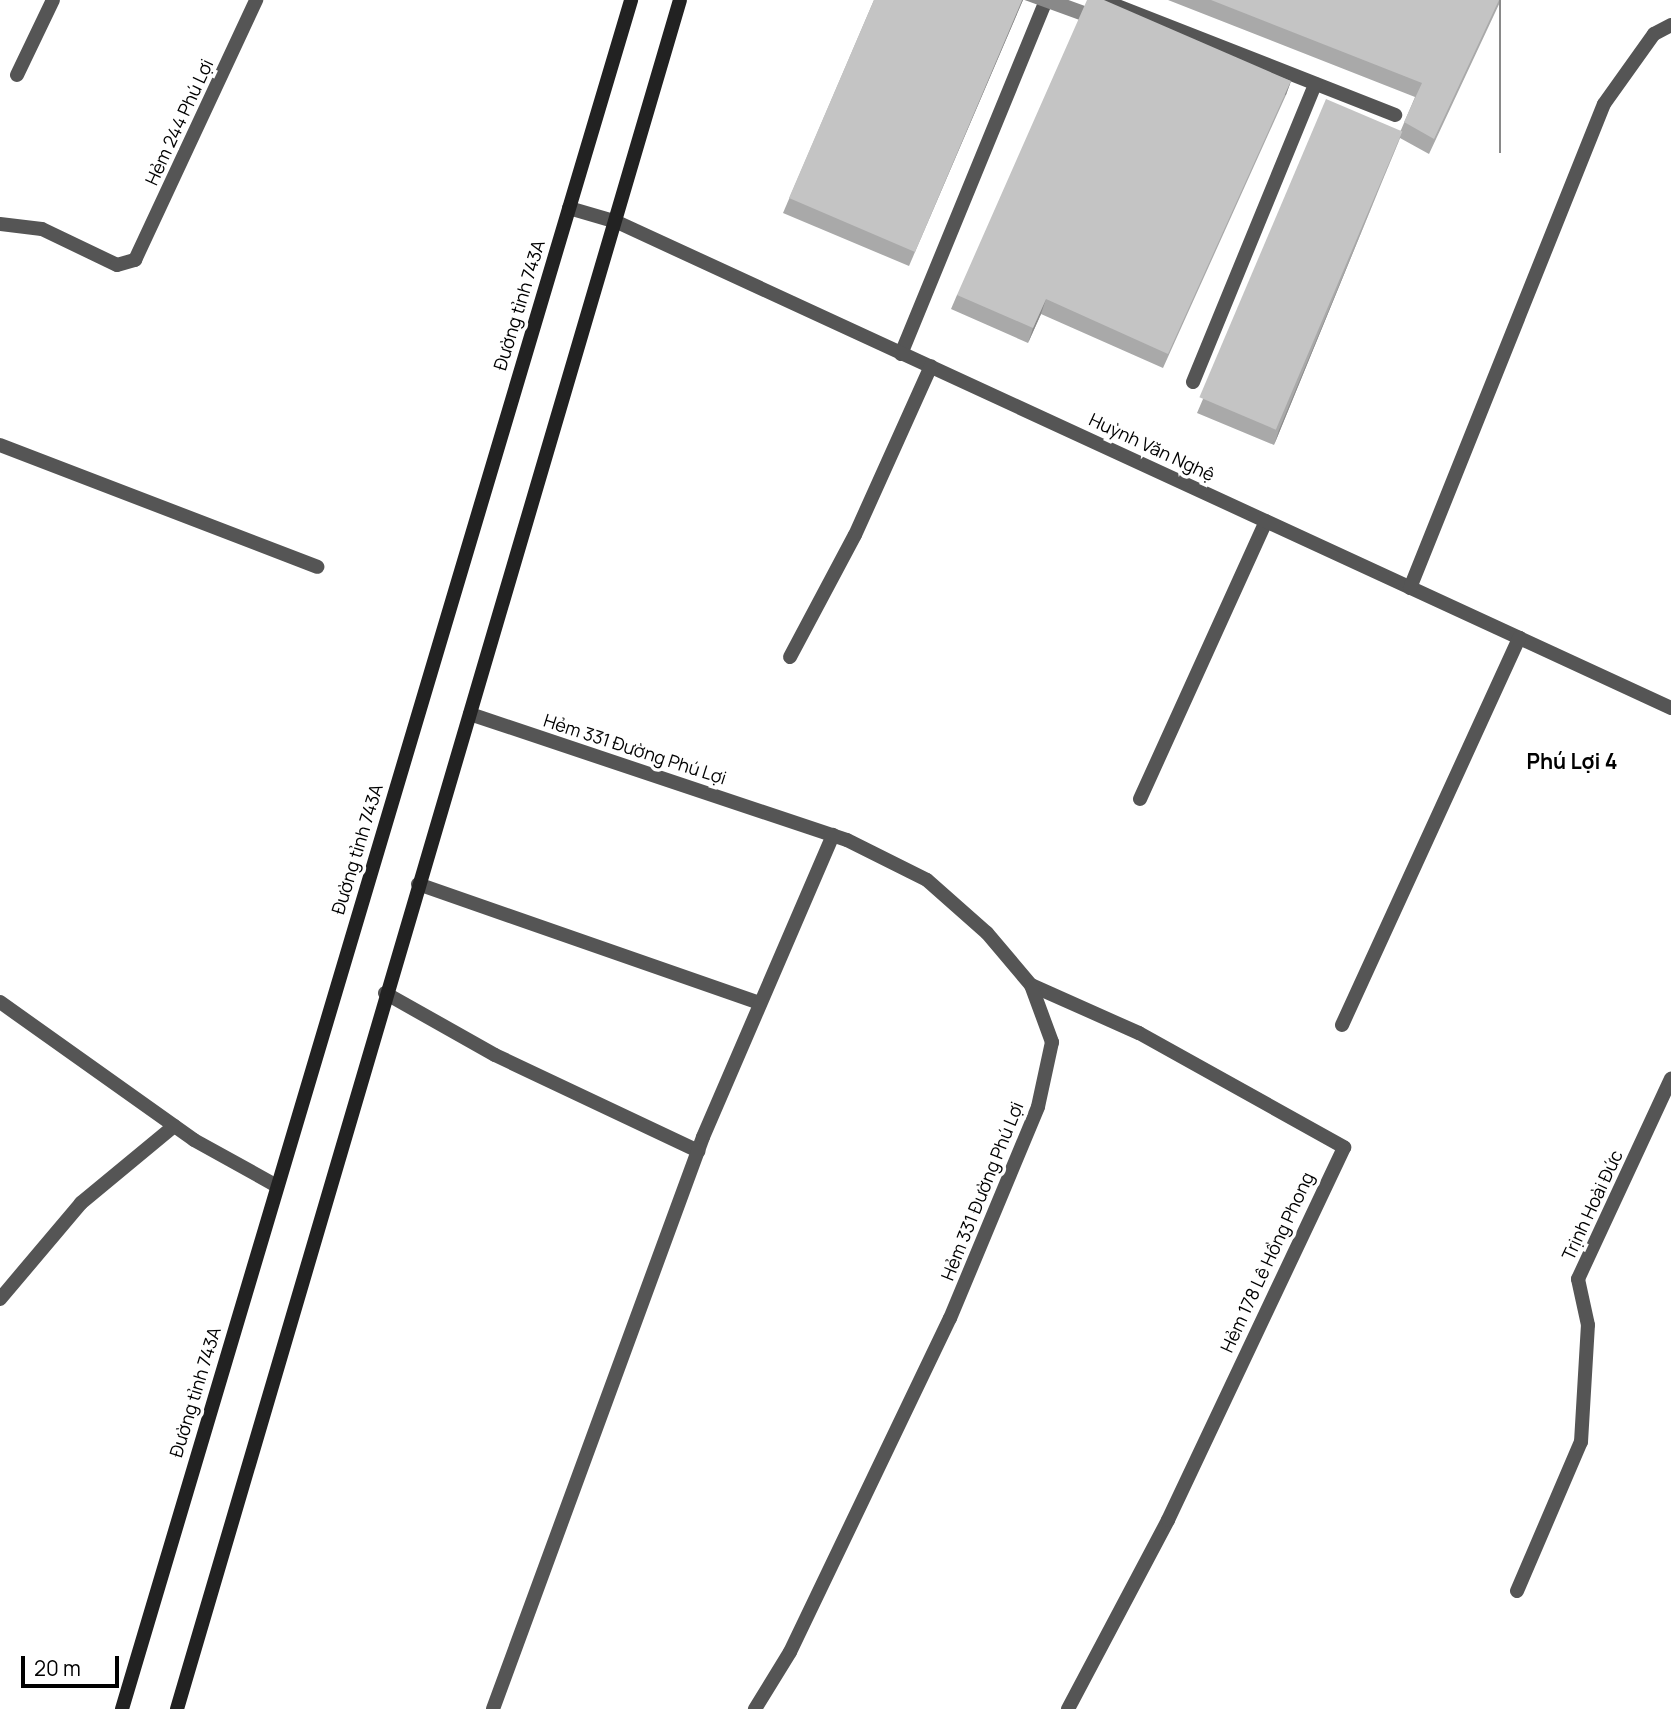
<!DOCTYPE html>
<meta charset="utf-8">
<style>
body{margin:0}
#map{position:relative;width:1671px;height:1709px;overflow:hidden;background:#fff;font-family:Manrope,sans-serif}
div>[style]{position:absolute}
.lane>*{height:14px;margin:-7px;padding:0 7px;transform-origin:7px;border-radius:7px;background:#555}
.street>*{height:14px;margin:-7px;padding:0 7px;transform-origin:7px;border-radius:7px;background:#555}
.secondary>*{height:14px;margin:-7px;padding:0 7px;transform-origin:7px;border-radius:7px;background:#222}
.wall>*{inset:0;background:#a9a9a9}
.shaded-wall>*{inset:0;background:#898989;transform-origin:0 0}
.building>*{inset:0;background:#c4c4c4;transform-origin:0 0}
span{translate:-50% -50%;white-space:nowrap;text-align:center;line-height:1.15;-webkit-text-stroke:7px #fff;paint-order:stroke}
.street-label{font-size:18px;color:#000}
.quarter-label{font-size:21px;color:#000;font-weight:700}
.scale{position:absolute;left:21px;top:1656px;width:98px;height:32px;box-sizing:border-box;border:4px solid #000;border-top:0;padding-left:9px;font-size:21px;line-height:24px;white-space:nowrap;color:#000;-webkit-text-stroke:5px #fff;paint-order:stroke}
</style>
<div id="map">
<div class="lane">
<div style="left:1102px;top:0;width:315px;rotate:21.4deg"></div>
<div style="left:901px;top:354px;width:383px;rotate:-67.7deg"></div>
<div style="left:1193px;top:382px;width:322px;rotate:-67.7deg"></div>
<div style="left:1140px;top:799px;width:305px;rotate:-65.6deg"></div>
<div style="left:418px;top:884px;width:362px;rotate:19.2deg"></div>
<div style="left:1031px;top:985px;width:118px;rotate:24deg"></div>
<div style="left:1139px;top:1033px;width:235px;rotate:29.1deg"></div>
<div style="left:385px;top:993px;width:126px;rotate:29.4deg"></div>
<div style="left:495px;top:1055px;width:225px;rotate:25.3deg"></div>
<div style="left:493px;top:1709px;width:609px;rotate:-69.84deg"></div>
<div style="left:703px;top:1137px;width:329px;rotate:-66.7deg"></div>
</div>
<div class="street">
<div style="left:17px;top:75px;width:83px;rotate:-64.4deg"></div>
<div style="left:569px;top:208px;width:50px;rotate:16.3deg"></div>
<div style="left:617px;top:222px;width:1161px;rotate:24.75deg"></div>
<div style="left:0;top:224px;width:42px;rotate:6.8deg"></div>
<div style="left:42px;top:229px;width:83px;rotate:25.6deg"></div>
<div style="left:117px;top:265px;width:19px;rotate:-16deg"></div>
<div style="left:135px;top:260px;width:287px;rotate:-65deg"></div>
<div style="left:0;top:445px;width:340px;rotate:21deg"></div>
<div style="left:1410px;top:588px;width:521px;rotate:-68.16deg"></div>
<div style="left:1604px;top:104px;width:86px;rotate:-54.5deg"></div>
<div style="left:1654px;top:34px;width:19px;rotate:-28deg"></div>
<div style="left:790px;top:657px;width:138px;rotate:-62deg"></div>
<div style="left:855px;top:535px;width:185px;rotate:-65.8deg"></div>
<div style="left:470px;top:714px;width:397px;rotate:18.5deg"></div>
<div style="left:847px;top:840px;width:89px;rotate:26.6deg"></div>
<div style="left:927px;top:880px;width:80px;rotate:41.5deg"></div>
<div style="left:987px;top:933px;width:68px;rotate:49.8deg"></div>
<div style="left:1031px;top:985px;width:61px;rotate:69.8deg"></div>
<div style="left:1052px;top:1042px;width:66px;rotate:102.2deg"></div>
<div style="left:1038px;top:1107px;width:229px;rotate:112.6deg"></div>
<div style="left:950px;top:1318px;width:370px;rotate:115.6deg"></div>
<div style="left:790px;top:1652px;width:67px;rotate:121.6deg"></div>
<div style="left:0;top:1002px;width:238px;rotate:35.4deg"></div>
<div style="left:194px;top:1140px;width:95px;rotate:29deg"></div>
<div style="left:1342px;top:1025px;width:426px;rotate:-65.4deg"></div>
<div style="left:0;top:1299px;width:126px;rotate:-49.8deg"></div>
<div style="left:81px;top:1203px;width:121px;rotate:-39.6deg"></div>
<div style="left:1517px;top:1591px;width:162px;rotate:-66.8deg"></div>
<div style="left:1581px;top:1442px;width:117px;rotate:-86.6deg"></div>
<div style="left:1588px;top:1325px;width:47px;rotate:-102.3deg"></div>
<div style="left:1578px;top:1279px;width:221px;rotate:-65.1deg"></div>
<div style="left:1068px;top:1709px;width:214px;rotate:-62.1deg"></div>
<div style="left:1168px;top:1520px;width:412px;rotate:-64.7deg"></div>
</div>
<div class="secondary">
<div style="left:122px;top:1709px;width:1783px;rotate:-73.41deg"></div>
<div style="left:177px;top:1709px;width:1781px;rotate:-73.6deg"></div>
</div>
<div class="wall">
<div style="clip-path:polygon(874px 0,1023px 0,909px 266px,783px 213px)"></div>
<div style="clip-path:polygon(1168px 0,1501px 0,1429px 154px,1400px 138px,1274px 445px,1197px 413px,1203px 399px,1401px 130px,1415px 97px)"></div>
<div style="clip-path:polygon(1291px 81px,1286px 95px,1163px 368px,1041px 314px,1028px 343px,951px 309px,957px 295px)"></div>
</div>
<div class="shaded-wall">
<div style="clip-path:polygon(1022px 0,1023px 0,909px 266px,915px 252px)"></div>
<div style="left:1499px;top:0;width:2px;height:153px"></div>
<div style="left:1291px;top:81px;width:15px;height:299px;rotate:110deg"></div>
<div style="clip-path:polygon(1403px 131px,1397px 145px,1274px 445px,1279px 430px)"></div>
<div style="clip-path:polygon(1046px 299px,1041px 314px,1028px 343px,1033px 328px)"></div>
</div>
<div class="building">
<div style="clip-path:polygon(874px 0,1022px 0,915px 252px,789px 198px)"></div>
<div style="clip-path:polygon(1087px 0,1104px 0,1291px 81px,1168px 354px,1046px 299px,1033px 328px,957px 295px)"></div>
<div style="clip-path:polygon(1211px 0,1499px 0,1434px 139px,1404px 122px,1422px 83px)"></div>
<div style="left:1326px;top:99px;width:83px;height:324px;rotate:23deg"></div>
</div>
<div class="street-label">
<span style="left:179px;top:122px;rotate:-65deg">Hẻm 244 Phú Lợi</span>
<span style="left:519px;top:305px;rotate:-73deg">Đường tỉnh 743A</span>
<span style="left:1152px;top:447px;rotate:25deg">Huỳnh Văn Nghệ</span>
<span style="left:635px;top:749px;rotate:18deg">Hẻm 331 Đường Phú Lợi</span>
<span style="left:357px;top:849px;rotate:-73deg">Đường tỉnh 743A</span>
<span style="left:982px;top:1191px;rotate:-68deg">Hẻm 331 Đường Phú Lợi</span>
<span style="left:1592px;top:1205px;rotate:-65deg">Trịnh Hoài Đức</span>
<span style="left:1267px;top:1262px;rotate:-65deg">Hẻm 178 Lê Hồng Phong</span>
<span style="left:195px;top:1392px;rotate:-73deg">Đường tỉnh 743A</span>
</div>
<div class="quarter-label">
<span style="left:1572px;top:761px">Phú Lợi 4</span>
</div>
<div class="scale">20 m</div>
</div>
